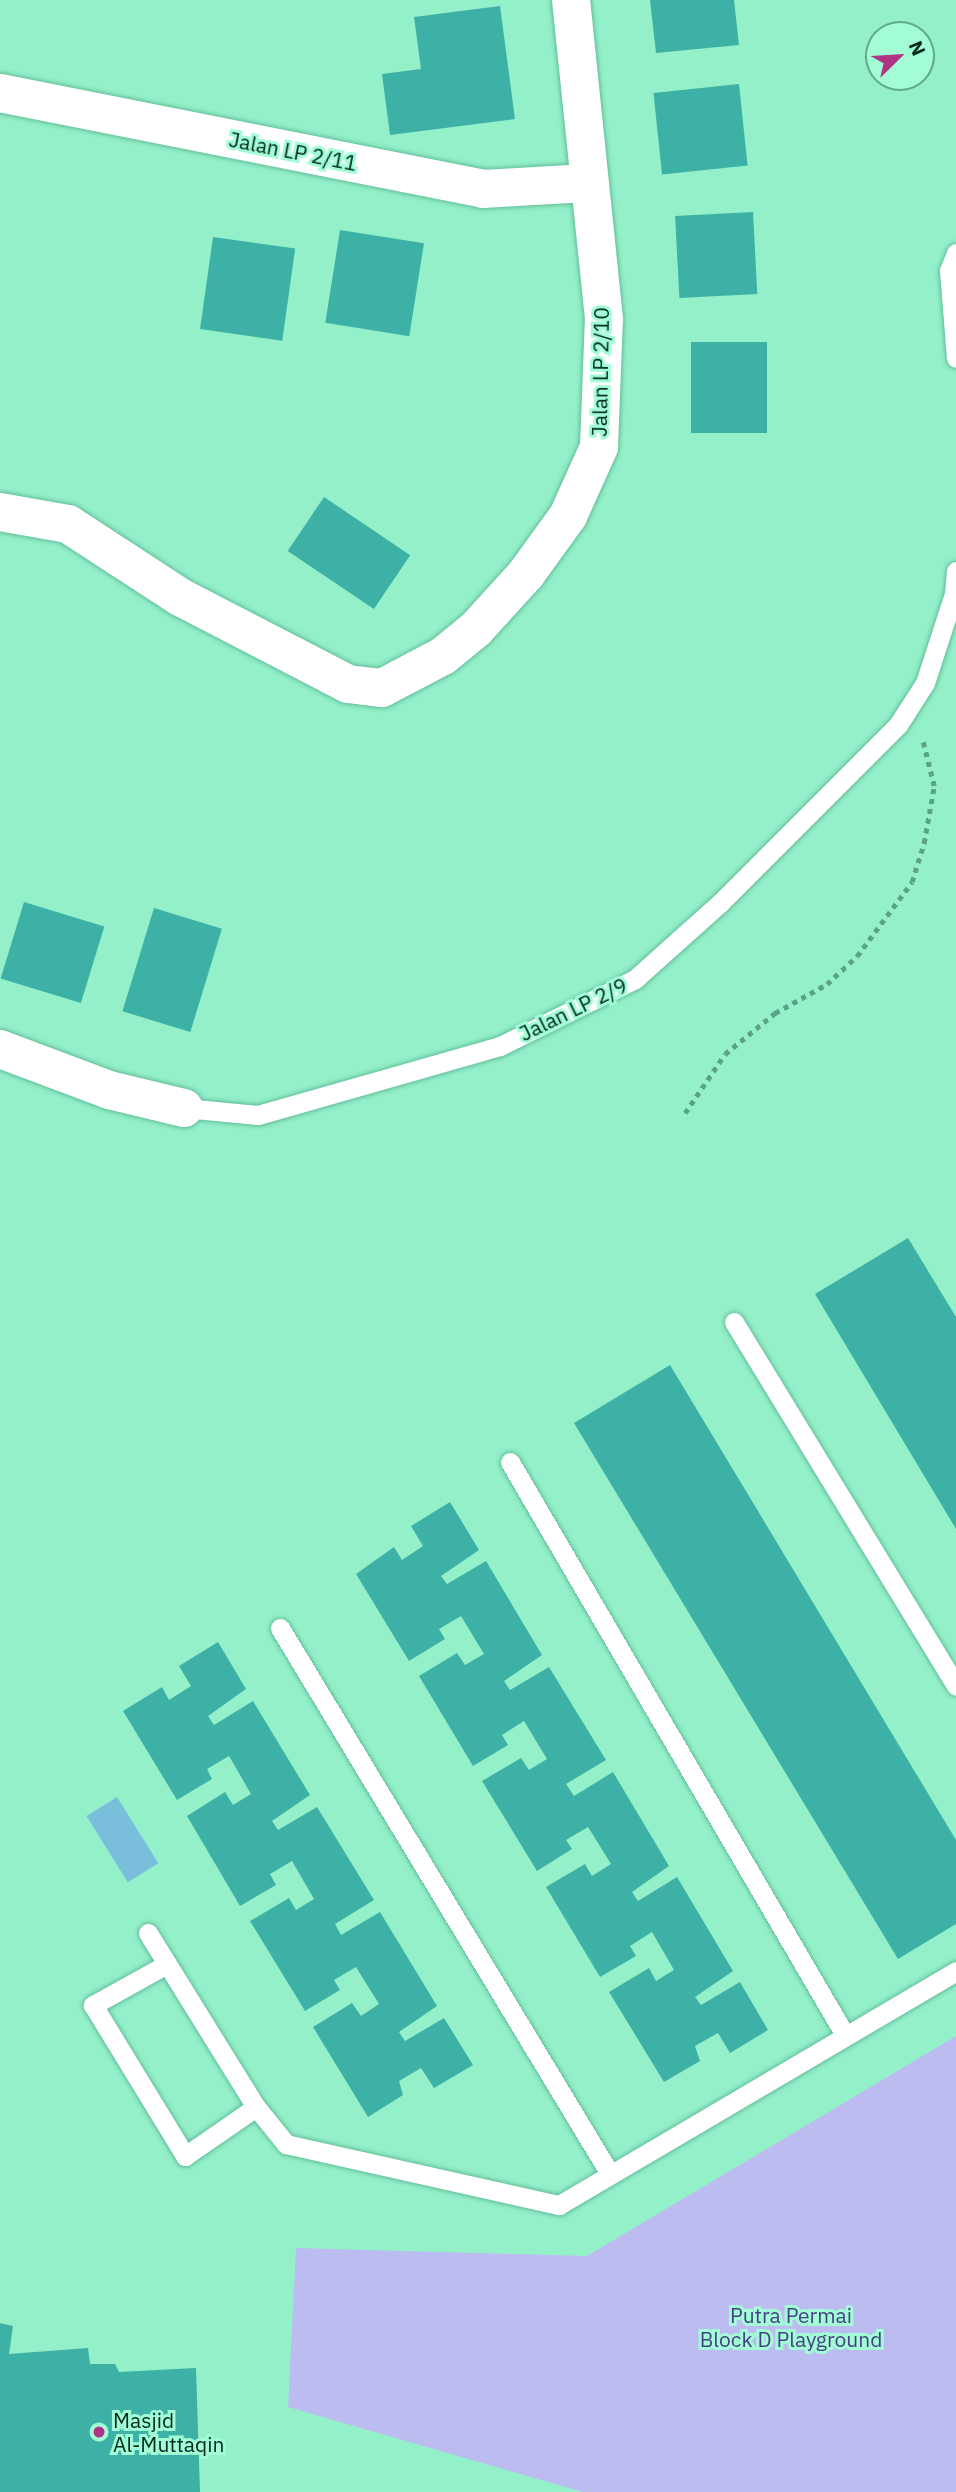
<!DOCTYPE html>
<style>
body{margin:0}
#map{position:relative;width:956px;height:2492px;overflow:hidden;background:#94f0c9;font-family:"IBM Plex Sans",sans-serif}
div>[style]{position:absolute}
.green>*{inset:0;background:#bdbcf1}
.water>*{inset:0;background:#79bfdb;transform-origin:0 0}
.building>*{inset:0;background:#3eb1a6;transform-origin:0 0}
.path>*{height:4.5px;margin-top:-2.25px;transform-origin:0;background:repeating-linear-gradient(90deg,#5ba386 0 5px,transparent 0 10px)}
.roads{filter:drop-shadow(0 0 2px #63be9a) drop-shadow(0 0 2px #63be9a)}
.lane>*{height:19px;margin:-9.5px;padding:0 9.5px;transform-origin:9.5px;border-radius:9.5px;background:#fff}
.street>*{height:38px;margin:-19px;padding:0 19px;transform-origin:19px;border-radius:19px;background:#fff}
.dots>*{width:19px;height:19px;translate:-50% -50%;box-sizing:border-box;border:4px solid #a2fdd6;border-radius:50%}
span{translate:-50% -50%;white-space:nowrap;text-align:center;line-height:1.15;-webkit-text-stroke:6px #a2fdd6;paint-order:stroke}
.street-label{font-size:21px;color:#022b1d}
.park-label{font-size:21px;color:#473f84}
.poi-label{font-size:21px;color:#022b1d}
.left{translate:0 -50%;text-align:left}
.north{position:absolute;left:865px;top:21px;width:70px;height:70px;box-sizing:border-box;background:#a2fdd6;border:2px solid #62a98c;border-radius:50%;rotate:66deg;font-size:19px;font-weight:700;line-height:28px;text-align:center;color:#022b1d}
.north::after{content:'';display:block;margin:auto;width:24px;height:32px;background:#b13484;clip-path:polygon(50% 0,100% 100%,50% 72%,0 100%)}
</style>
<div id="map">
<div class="green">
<div style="clip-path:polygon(956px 2036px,956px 2492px,583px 2492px,288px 2407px,296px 2248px,587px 2256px)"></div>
</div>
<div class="water">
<div style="left:117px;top:1797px;width:78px;height:36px;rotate:58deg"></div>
</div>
<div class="building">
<div style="clip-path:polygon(650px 0,734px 0,739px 45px,656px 53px)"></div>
<div style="clip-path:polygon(500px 6px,515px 119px,390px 135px,382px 74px,421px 69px,414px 17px)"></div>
<div style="left:739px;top:84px;width:82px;height:86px;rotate:84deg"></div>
<div style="left:753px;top:212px;width:82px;height:78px;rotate:87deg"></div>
<div style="left:340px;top:230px;width:85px;height:94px;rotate:9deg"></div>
<div style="left:213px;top:237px;width:83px;height:93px;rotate:8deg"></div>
<div style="left:691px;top:342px;width:76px;height:91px"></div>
<div style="left:324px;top:497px;width:104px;height:65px;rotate:34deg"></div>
<div style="left:24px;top:902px;width:84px;height:80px;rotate:17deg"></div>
<div style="left:154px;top:908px;width:71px;height:108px;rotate:17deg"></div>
<div style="clip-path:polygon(908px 1238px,956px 1317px,956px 1529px,815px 1294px)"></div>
<div style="clip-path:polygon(670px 1365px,956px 1840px,956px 1924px,898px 1959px,574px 1423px)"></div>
<div style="clip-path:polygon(450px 1502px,479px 1550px,441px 1576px,447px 1584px,486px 1561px,542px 1655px,504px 1681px,510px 1690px,549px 1667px,606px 1760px,566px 1784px,574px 1796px,613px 1772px,669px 1866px,632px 1892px,638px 1901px,677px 1877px,733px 1971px,695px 1997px,701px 2005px,740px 1982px,768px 2030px,730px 2053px,718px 2033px,695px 2046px,700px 2061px,664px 2082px,609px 1992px,649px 1968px,656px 1981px,674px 1970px,652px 1932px,630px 1946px,636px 1956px,600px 1977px,546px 1887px,585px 1864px,592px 1876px,611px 1864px,588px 1827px,566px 1840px,572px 1849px,537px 1871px,482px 1781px,521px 1758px,529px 1770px,547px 1759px,524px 1721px,502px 1735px,508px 1745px,473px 1766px,419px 1676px,457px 1653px,465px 1665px,484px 1654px,461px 1616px,439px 1629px,445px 1639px,409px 1661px,356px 1574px,394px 1547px,402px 1560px,423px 1546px,411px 1526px)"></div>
<div style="clip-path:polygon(218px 1642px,246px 1689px,208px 1716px,214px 1725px,253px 1701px,310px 1795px,272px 1821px,278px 1830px,317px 1807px,374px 1900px,335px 1924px,341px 1935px,380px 1912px,437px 2006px,399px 2032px,405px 2041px,444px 2018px,473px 2065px,434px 2088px,421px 2068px,399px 2081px,403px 2095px,368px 2117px,313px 2027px,352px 2003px,361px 2016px,379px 2004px,356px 1967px,334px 1980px,340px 1990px,305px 2011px,250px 1921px,289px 1898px,296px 1910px,314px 1899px,292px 1861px,270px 1874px,276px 1885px,240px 1906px,187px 1816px,225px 1792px,233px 1805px,251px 1794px,229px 1756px,207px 1769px,212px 1779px,177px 1800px,123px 1711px,162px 1687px,169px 1700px,191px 1686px,179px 1666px)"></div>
<div style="clip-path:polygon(0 2323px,13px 2326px,9px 2354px,88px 2348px,90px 2364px,115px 2364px,119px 2372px,196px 2368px,200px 2492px,0 2492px)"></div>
</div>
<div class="path">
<div style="left:685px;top:1113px;width:71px;rotate:-55.9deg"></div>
<div style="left:725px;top:1054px;width:65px;rotate:-39.4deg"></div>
<div style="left:775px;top:1013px;width:60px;rotate:-29.1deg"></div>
<div style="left:827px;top:984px;width:41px;rotate:-43deg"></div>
<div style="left:857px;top:956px;width:92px;rotate:-53.4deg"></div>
<div style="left:912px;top:882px;width:41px;rotate:-72.9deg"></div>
<div style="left:924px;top:843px;width:58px;rotate:-80deg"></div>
<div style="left:934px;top:786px;width:49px;rotate:-104deg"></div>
</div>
<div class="roads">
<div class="lane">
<div style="left:956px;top:253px;width:18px;rotate:112deg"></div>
<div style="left:949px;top:270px;width:88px;rotate:85.5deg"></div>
<div style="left:184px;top:1108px;width:74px;rotate:5.4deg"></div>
<div style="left:258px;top:1115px;width:252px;rotate:-15.9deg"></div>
<div style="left:500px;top:1046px;width:151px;rotate:-26.4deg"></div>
<div style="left:635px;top:979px;width:114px;rotate:-41.8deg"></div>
<div style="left:720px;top:903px;width:252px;rotate:-45deg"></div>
<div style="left:898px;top:725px;width:50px;rotate:-57.3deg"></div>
<div style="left:925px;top:683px;width:94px;rotate:-72deg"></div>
<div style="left:954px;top:594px;width:23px;rotate:-85deg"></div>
<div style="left:734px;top:1322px;width:426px;rotate:58.6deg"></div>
<div style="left:510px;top:1462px;width:664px;rotate:59.69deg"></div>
<div style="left:280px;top:1628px;width:638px;rotate:58.85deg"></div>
<div style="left:148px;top:1933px;width:205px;rotate:58.2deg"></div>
<div style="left:256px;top:2107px;width:48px;rotate:51deg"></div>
<div style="left:286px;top:2144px;width:280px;rotate:12.6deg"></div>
<div style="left:559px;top:2205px;width:461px;rotate:-30.5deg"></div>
<div style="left:167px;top:1964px;width:85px;rotate:151deg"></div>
<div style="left:93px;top:2005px;width:177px;rotate:58.6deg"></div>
<div style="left:185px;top:2156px;width:86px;rotate:-34.6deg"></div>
</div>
<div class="street">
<div style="left:0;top:93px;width:492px;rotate:11.2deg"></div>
<div style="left:483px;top:189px;width:104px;rotate:-3.3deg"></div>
<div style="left:0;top:512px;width:69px;rotate:10deg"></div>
<div style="left:68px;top:524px;width:134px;rotate:33.1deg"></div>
<div style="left:180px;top:597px;width:189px;rotate:27.4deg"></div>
<div style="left:348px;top:684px;width:34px;rotate:7deg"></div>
<div style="left:382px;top:688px;width:69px;rotate:-27.7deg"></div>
<div style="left:443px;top:656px;width:43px;rotate:-39.3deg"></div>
<div style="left:476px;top:629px;width:74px;rotate:-47.7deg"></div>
<div style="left:526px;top:574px;width:72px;rotate:-54.1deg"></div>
<div style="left:568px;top:516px;width:76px;rotate:-65.8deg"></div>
<div style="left:599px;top:447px;width:128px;rotate:-87.8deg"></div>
<div style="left:604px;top:319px;width:321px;rotate:-95.9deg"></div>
<div style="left:0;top:1049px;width:116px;rotate:20.6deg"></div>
<div style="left:109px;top:1090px;width:77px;rotate:13.5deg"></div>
</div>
</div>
<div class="dots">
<div style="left:99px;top:2432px;background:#b13484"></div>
</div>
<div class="street-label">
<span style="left:293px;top:151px;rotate:11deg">Jalan LP 2/11</span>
<span style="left:600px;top:372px;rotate:-89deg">Jalan LP 2/10</span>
<span style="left:573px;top:1009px;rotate:-26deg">Jalan LP 2/9</span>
</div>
<div class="park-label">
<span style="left:791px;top:2327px">Putra Permai<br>Block D Playground</span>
</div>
<div class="poi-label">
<span class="left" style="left:113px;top:2432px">Masjid<br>Al-Muttaqin</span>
</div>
<div class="north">N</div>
</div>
